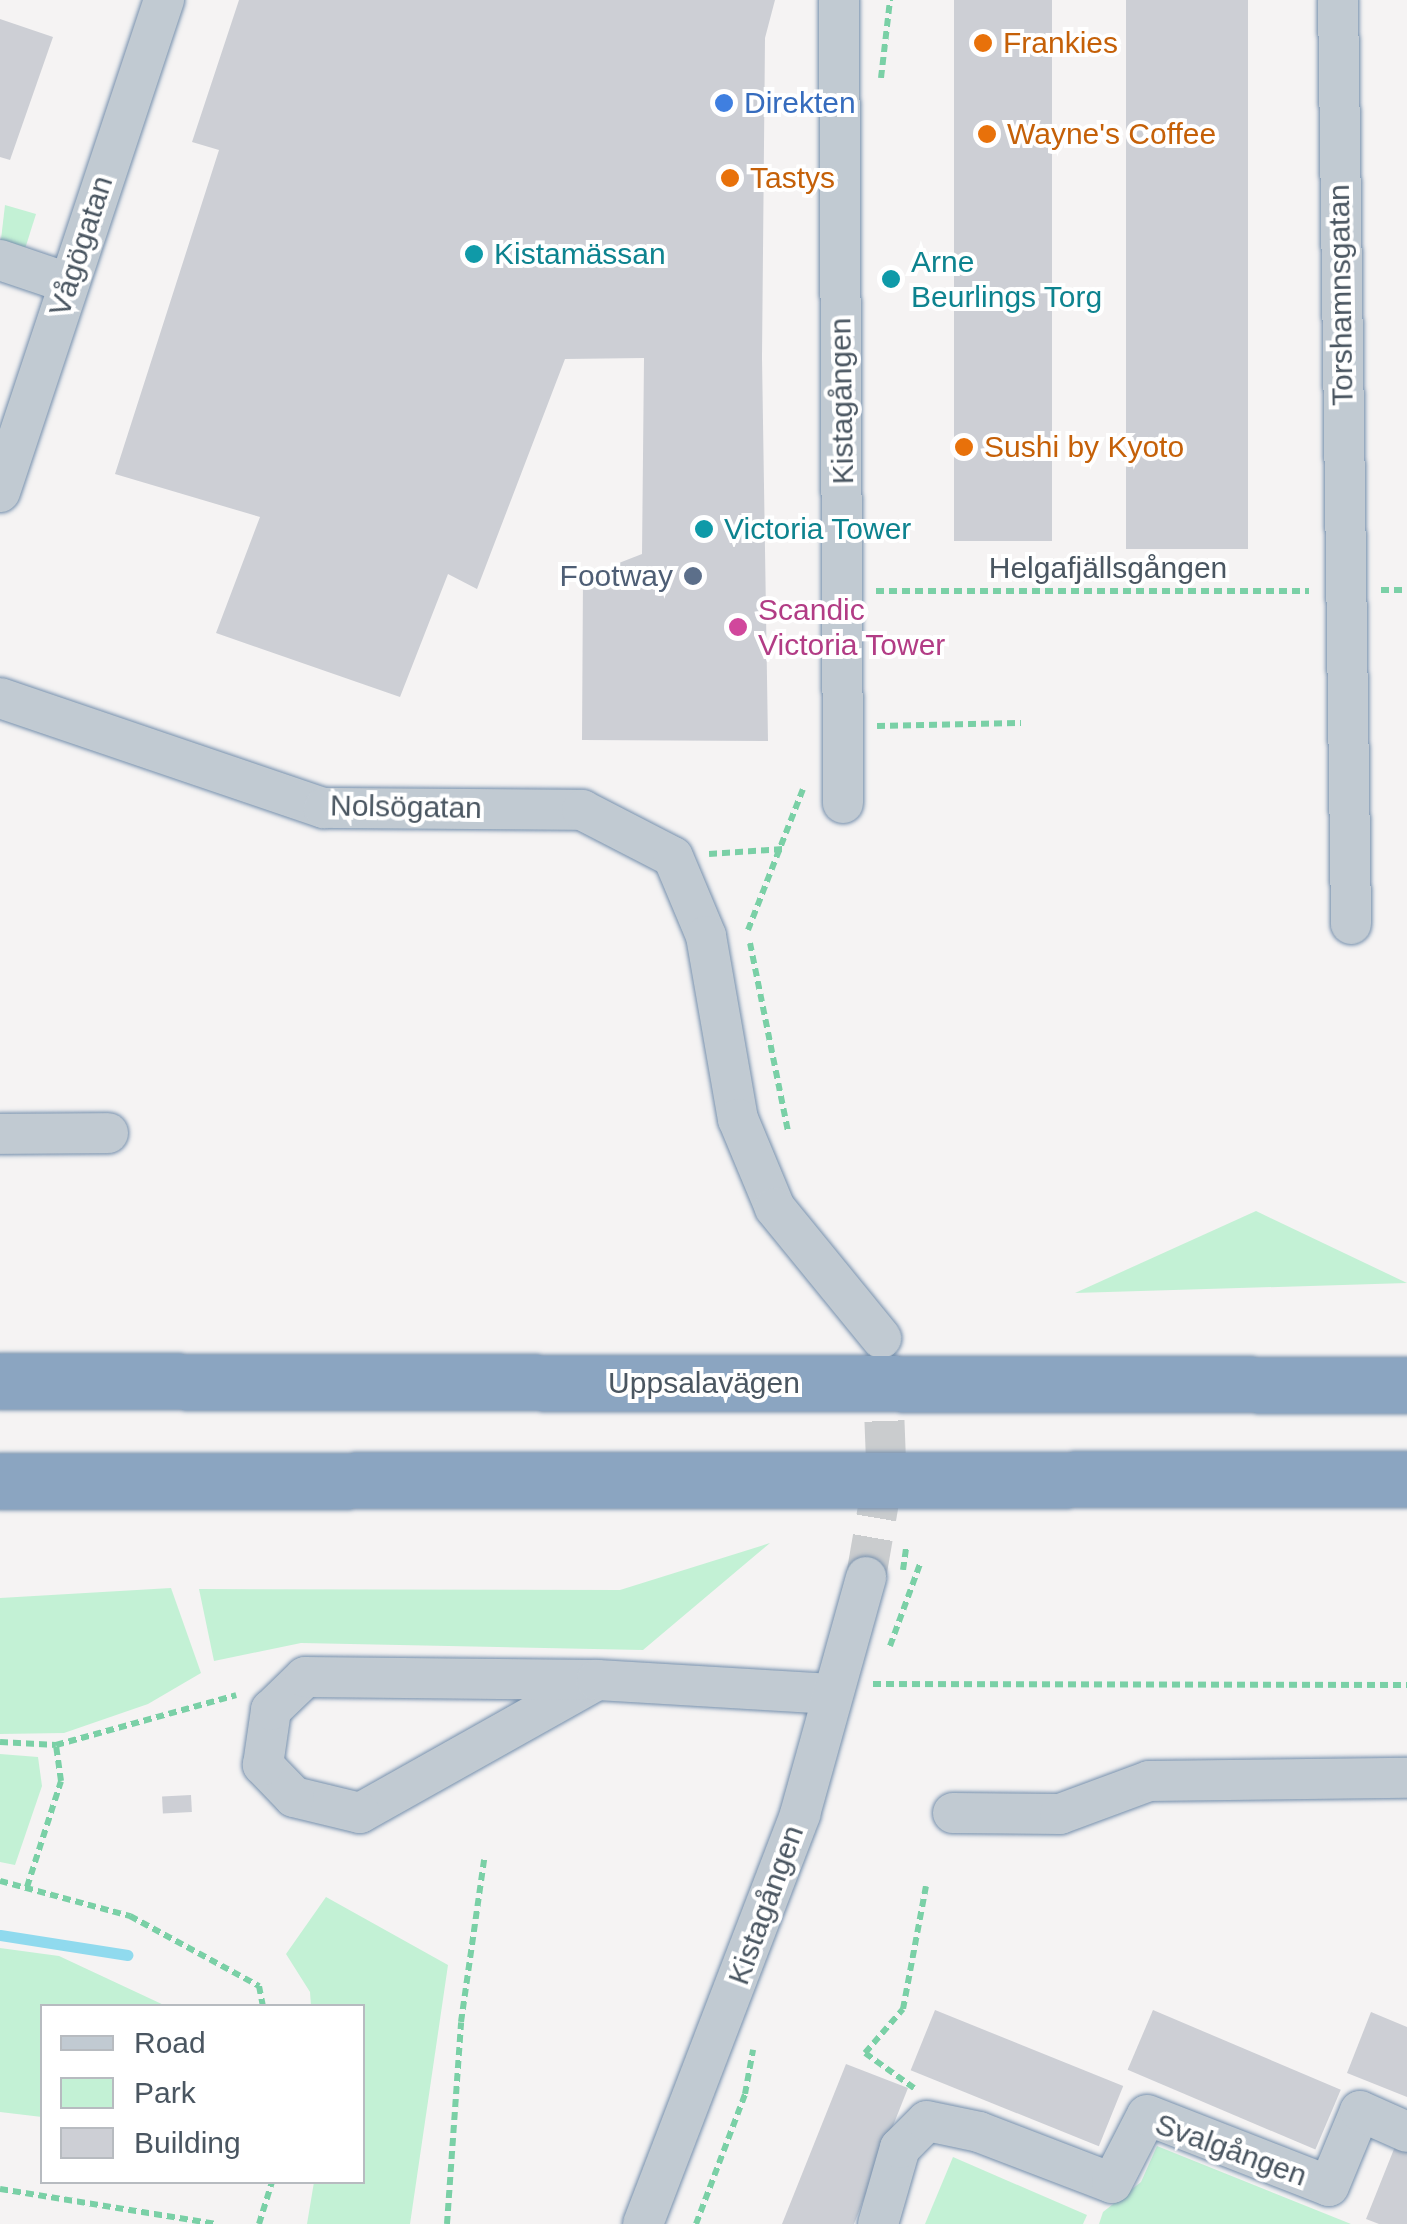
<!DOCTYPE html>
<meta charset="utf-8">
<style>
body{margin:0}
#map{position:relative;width:1407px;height:2224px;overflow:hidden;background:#f5f3f3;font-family:Helvetica,sans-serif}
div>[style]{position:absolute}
.green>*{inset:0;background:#c3f1d5}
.stream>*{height:11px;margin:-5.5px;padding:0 5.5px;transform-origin:5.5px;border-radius:5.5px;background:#90daee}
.building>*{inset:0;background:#cdcfd5;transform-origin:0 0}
.minor-tunnel>*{height:40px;margin-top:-20px;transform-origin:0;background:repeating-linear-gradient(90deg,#caccce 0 40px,transparent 0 60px)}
.path>*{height:6px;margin-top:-3px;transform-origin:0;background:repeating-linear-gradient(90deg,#7ad0a6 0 8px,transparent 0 13px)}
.roads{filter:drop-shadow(0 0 2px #7690ad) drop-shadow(0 0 2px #7690ad)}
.minor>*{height:40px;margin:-20px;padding:0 20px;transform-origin:20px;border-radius:20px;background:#c1cad2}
.highway>*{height:55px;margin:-27.5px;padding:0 27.5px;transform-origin:27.5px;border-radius:27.5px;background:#8ba5c1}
.dots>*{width:28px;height:28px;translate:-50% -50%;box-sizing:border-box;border:5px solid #fff;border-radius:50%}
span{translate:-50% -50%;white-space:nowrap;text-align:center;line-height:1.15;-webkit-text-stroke:8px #fff;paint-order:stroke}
.food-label{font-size:30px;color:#c56008}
.left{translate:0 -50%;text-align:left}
.shop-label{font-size:30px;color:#366cbe}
.street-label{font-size:30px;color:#4a5661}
.culture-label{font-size:30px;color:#0d838f}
.service-label{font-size:30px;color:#4e5e75}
.right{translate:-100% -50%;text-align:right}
.hotel-label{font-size:30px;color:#b23c85}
.legend{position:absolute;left:40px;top:2004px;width:325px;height:180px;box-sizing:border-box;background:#fff;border:2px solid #b7bbc0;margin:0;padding:12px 18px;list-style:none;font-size:30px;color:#4a5661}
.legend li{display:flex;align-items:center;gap:20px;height:50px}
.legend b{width:50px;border:2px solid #b7bbc0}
</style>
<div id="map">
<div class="green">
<div style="clip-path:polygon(5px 205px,36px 214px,24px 252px,0 248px)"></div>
<div style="clip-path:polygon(1256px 1211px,1407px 1283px,1075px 1293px)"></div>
<div style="clip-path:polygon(770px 1543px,643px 1650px,301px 1643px,214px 1661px,199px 1589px,620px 1590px)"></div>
<div style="clip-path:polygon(171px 1588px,201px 1673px,148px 1704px,64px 1733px,0 1734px,0 1598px)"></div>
<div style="clip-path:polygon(0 1754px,38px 1757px,42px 1786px,15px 1865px,0 1862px)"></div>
<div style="clip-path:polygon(326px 1897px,448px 1965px,410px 2224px,307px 2224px,314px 2182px,362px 2182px,362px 2006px,311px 2006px,310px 1992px,286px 1954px)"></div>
<div style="clip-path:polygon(0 1948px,59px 1956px,166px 2006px,42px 2006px,42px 2117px,0 2112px)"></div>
<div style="clip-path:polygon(1157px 2146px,1351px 2224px,1099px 2224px,1103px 2212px,1141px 2182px)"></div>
<div style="clip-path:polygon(953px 2157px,1087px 2215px,1083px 2224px,925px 2224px)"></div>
</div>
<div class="stream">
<div style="left:0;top:1935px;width:129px;rotate:8.9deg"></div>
</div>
<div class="building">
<div style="clip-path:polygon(239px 0,775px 0,765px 38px,762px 358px,768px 741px,582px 740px,583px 577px,642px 554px,644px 358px,565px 359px,477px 589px,448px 574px,400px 697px,216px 633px,260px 517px,115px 474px,219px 150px,192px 142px)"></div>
<div style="left:954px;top:0;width:98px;height:541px"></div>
<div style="left:1126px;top:0;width:122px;height:549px"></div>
<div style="clip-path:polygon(0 19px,53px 37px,10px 160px,0 157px)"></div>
<div style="left:191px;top:1795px;width:17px;height:29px;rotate:87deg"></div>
<div style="left:935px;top:2010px;width:203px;height:65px;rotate:22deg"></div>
<div style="left:1153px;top:2010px;width:204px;height:65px;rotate:23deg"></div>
<div style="clip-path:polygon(1371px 2012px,1407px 2027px,1407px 2097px,1347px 2073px)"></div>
<div style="clip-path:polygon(846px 2064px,908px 2088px,854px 2224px,782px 2224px)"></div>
<div style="clip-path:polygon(1396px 2144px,1407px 2149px,1407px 2224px,1379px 2224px,1366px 2219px)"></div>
</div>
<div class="minor-tunnel">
<div style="left:866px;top:1577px;width:118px;rotate:-80.2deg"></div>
<div style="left:886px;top:1461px;width:104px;rotate:-92.2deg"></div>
</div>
<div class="path">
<div style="left:881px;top:78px;width:79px;rotate:-83.4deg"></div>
<div style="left:1381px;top:590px;width:26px"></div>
<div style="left:876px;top:591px;width:433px"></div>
<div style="left:877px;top:726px;width:144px;rotate:-1.2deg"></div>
<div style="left:709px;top:854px;width:74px;rotate:-3.9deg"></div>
<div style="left:748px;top:930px;width:151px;rotate:-68.7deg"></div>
<div style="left:750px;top:943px;width:192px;rotate:78.6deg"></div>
<div style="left:903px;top:1570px;width:22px;rotate:-82deg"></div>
<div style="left:890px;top:1646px;width:87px;rotate:-69.9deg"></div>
<div style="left:873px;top:1684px;width:534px;rotate:0.11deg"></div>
<div style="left:0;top:1742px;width:56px;rotate:3.1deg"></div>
<div style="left:56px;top:1745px;width:187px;rotate:-15.5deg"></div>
<div style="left:0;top:1881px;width:135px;rotate:15.1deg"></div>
<div style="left:130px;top:1916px;width:147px;rotate:28.5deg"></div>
<div style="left:259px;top:1986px;width:20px;rotate:79deg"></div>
<div style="left:27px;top:1887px;width:111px;rotate:-72.2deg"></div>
<div style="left:61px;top:1781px;width:36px;rotate:-98deg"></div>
<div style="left:914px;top:2088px;width:60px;rotate:-144.5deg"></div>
<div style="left:865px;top:2053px;width:58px;rotate:-49.2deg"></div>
<div style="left:903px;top:2009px;width:125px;rotate:-79.4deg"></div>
<div style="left:0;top:2189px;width:219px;rotate:9.2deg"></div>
<div style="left:259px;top:2224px;width:44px;rotate:-72.8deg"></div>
<div style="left:447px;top:2224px;width:202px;rotate:-86deg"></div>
<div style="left:461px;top:2022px;width:164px;rotate:-81.9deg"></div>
<div style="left:696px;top:2224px;width:139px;rotate:-69.3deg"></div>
<div style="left:745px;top:2094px;width:45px;rotate:-79.7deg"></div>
</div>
<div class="roads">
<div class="minor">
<div style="left:839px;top:0;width:803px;rotate:89.71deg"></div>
<div style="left:1338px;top:0;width:924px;rotate:89.19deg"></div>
<div style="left:0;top:260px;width:72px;rotate:18.7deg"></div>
<div style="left:0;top:492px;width:519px;rotate:-71.57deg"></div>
<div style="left:0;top:698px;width:342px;rotate:18.8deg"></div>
<div style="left:324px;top:808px;width:258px;rotate:0.4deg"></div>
<div style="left:582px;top:810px;width:102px;rotate:27.3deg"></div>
<div style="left:673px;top:857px;width:86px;rotate:67.3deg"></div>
<div style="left:706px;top:936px;width:186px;rotate:80.1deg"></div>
<div style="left:738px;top:1119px;width:96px;rotate:67.4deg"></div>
<div style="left:775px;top:1208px;width:168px;rotate:50.8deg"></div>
<div style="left:0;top:1134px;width:108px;rotate:-0.5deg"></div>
<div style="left:597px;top:1680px;width:272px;rotate:150.7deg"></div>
<div style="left:360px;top:1813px;width:68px;rotate:-166.4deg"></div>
<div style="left:294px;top:1797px;width:45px;rotate:-134.1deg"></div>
<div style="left:263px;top:1765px;width:56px;rotate:-81.7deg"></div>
<div style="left:271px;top:1710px;width:47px;rotate:-44.1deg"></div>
<div style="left:305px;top:1677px;width:292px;rotate:0.6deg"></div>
<div style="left:597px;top:1680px;width:236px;rotate:3.4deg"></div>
<div style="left:953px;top:1813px;width:107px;rotate:0.5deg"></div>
<div style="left:1060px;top:1814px;width:95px;rotate:-20.3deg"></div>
<div style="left:1149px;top:1781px;width:258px;rotate:-0.7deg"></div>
<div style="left:643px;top:2224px;width:439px;rotate:-69deg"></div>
<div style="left:800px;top:1814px;width:246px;rotate:-74.4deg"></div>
<div style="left:878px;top:2224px;width:79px;rotate:-73.9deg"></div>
<div style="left:900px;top:2148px;width:38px;rotate:-45deg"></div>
<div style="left:927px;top:2121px;width:53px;rotate:11.9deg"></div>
<div style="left:979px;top:2132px;width:142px;rotate:21deg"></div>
<div style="left:1112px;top:2183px;width:76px;rotate:-62.8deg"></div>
<div style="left:1147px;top:2115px;width:195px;rotate:21.3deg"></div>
<div style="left:1329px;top:2186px;width:81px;rotate:-67.5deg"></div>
<div style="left:1360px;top:2111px;width:51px;rotate:24.1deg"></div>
</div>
<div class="highway">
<div style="left:0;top:1381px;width:1407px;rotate:0.16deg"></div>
<div style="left:0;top:1481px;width:1407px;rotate:-0.08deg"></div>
</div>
</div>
<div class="dots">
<div style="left:983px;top:43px;background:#e8710a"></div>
<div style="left:724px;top:103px;background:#3f7fe0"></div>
<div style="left:987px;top:134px;background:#e8710a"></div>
<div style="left:730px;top:178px;background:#e8710a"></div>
<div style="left:474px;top:254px;background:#0f9aa8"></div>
<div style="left:891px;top:279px;background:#0f9aa8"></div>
<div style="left:964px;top:447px;background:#e8710a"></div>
<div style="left:704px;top:529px;background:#0f9aa8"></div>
<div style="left:693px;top:576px;background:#5c6f8a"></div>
<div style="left:738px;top:627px;background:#d1479c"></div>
</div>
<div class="food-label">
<span class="left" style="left:1003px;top:43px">Frankies</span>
<span class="left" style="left:1007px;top:134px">Wayne's Coffee</span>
<span class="left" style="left:750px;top:178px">Tastys</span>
<span class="left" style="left:984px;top:447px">Sushi by Kyoto</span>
</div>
<div class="shop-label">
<span class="left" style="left:744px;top:103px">Direkten</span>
</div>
<div class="street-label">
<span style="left:81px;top:246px;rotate:-72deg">Vågögatan</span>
<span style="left:1341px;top:295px;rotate:-91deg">Torshamnsgatan</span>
<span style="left:842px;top:401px;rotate:-91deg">Kistagången</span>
<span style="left:1108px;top:568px">Helgafjällsgången</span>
<span style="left:406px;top:807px;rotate:1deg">Nolsögatan</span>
<span style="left:704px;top:1383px">Uppsalavägen</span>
<span style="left:766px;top:1905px;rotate:-70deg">Kistagången</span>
<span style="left:1231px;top:2150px;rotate:20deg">Svalgången</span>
</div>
<div class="culture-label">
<span class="left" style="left:494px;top:254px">Kistamässan</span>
<span class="left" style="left:911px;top:279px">Arne<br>Beurlings Torg</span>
<span class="left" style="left:724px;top:529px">Victoria Tower</span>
</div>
<div class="service-label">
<span class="right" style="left:673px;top:576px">Footway</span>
</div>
<div class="hotel-label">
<span class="left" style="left:758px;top:627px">Scandic<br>Victoria Tower</span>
</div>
<ul class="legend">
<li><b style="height:12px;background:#c1cad2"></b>Road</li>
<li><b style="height:28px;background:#c3f1d5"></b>Park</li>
<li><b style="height:28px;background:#cdcfd5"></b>Building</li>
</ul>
</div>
